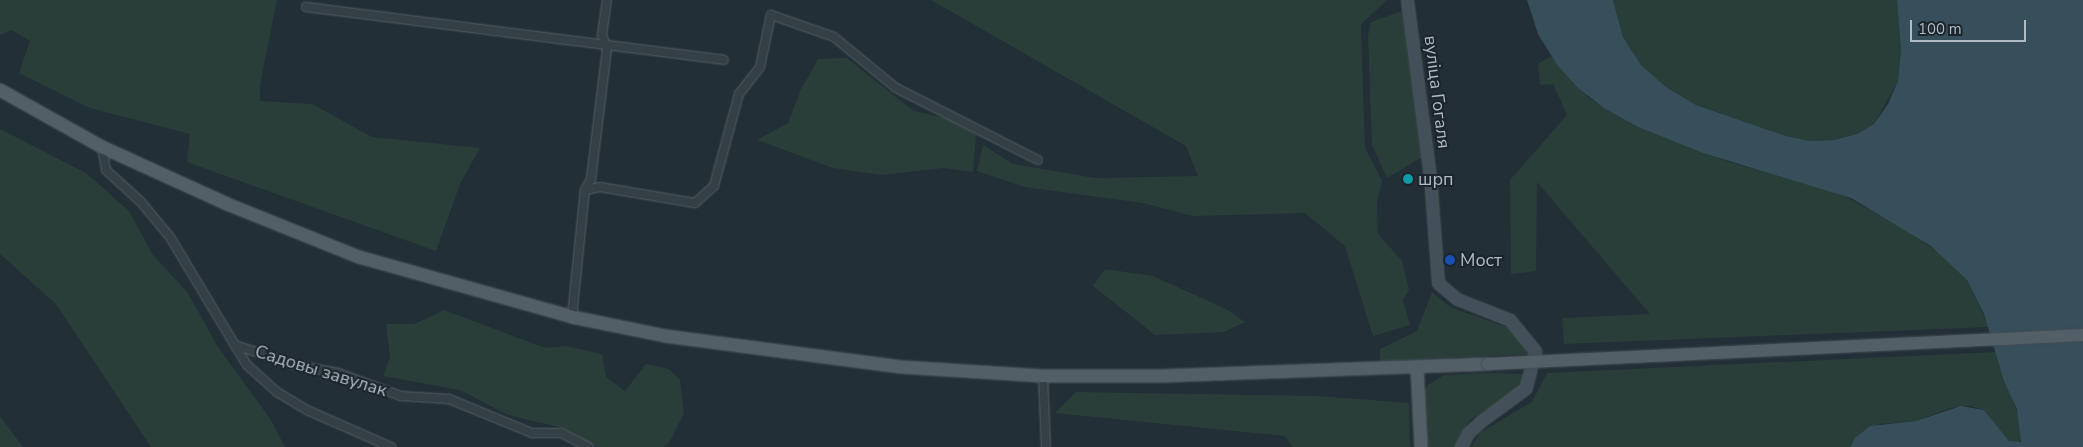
<!DOCTYPE html>
<meta charset="utf-8">
<style>
body{margin:0}
#map{position:relative;width:2083px;height:447px;overflow:hidden;background:#222f36;font-family:"Nunito Sans",sans-serif}
div>[style]{position:absolute}
.green>*{inset:0;background:#2a3e39}
.water>*{inset:0;background:#374e5b}
.roads{filter:drop-shadow(0 0 1px #535e64) drop-shadow(0 0 1px #535e64)}
.street>*{height:8px;margin:-4px;padding:0 4px;transform-origin:4px;border-radius:4px;background:#354046}
.secondary>*{height:11px;margin:-5.5px;padding:0 5.5px;transform-origin:5.5px;border-radius:5.5px;background:#445059}
.primary>*{height:12px;margin:-6px;padding:0 6px;transform-origin:6px;border-radius:6px;background:#535f67}
.bridges{filter:drop-shadow(0 0 1px #424c53) drop-shadow(0 0 1px #424c53)}
.primary-bridge>*{height:12px;margin:-6px;padding:0 6px;transform-origin:6px;border-radius:6px;background:#535f67}
.dots>*{width:14px;height:14px;translate:-50% -50%;box-sizing:border-box;border:2px solid #1b252b;border-radius:50%}
span{translate:-50% -50%;white-space:nowrap;text-align:center;line-height:1.15;-webkit-text-stroke:4px #1b252b;paint-order:stroke}
.street-label{font-size:18px;color:#b0bbc3}
.poi-label{font-size:18px;color:#b0bbc3}
.left{translate:0 -50%;text-align:left}
.scale{position:absolute;left:1910px;top:20px;width:116px;height:22px;box-sizing:border-box;border:2px solid #b0bbc3;border-top:0;padding-left:6px;font-size:15px;line-height:18px;white-space:nowrap;color:#b0bbc3;-webkit-text-stroke:4px #1b252b;paint-order:stroke}
</style>
<div id="map">
<div class="green">
<div style="clip-path:polygon(0 0,277px 0,260px 85px,260px 101px,312px 104px,372px 137px,480px 148px,460px 184px,436px 251px,187px 162px,190px 134px,90px 108px,19px 73px,30px 41px,11px 30px,0 35px)"></div>
<div style="clip-path:polygon(931px 0,1387px 0,1361px 24px,1365px 148px,1382px 181px,1377px 202px,1378px 234px,1402px 261px,1409px 290px,1403px 300px,1410px 325px,1373px 336px,1345px 246px,1305px 213px,1193px 216px,1143px 203px,1025px 187px,977px 171px,983px 145px,1013px 164px,1095px 178px,1198px 176px,1186px 146px)"></div>
<div style="clip-path:polygon(1613px 0,1897px 0,1901px 50px,1898px 81px,1874px 124px,1857px 134px,1834px 140px,1810px 141px,1786px 136px,1696px 105px,1666px 87px,1641px 65px,1623px 37px)"></div>
<div style="clip-path:polygon(1402px 11px,1421px 158px,1387px 178px,1372px 145px,1368px 36px,1371px 22px)"></div>
<div style="clip-path:polygon(1551px 56px,1590px 99px,1638px 127px,1726px 161px,1839px 193px,1906px 230px,1941px 254px,1967px 280px,1989px 327px,1564px 344px,1562px 318px,1650px 314px,1537px 182px,1536px 271px,1511px 274px,1510px 180px,1567px 115px,1553px 84px,1540px 85px,1538px 64px)"></div>
<div style="clip-path:polygon(847px 58px,912px 110px,951px 120px,976px 135px,973px 172px,944px 168px,882px 175px,833px 168px,757px 140px,788px 123px,801px 89px,818px 59px)"></div>
<div style="clip-path:polygon(0 129px,86px 173px,129px 211px,153px 255px,188px 293px,218px 347px,271px 420px,285px 447px,151px 447px,56px 304px,0 254px)"></div>
<div style="clip-path:polygon(1105px 269px,1153px 276px,1228px 310px,1245px 322px,1224px 332px,1155px 335px,1093px 286px)"></div>
<div style="clip-path:polygon(1432px 292px,1450px 307px,1509px 328px,1520px 337px,1528px 354px,1380px 361px,1380px 349px,1417px 331px)"></div>
<div style="clip-path:polygon(444px 310px,545px 348px,565px 346px,602px 354px,606px 377px,625px 391px,646px 364px,669px 369px,680px 380px,684px 413px,669px 443px,663px 447px,597px 447px,563px 428px,508px 415px,460px 390px,383px 376px,390px 357px,386px 324px,415px 324px)"></div>
<div style="clip-path:polygon(1996px 352px,2019px 417px,2022px 439px,2017px 444px,2009px 441px,1984px 410px,1969px 406px,1950px 408px,1916px 421px,1879px 424px,1855px 438px,1850px 447px,1471px 447px,1481px 432px,1532px 402px,1547px 373px)"></div>
<div style="clip-path:polygon(1490px 373px,1524px 374px,1523px 384px,1507px 397px,1471px 419px,1460px 434px,1456px 447px,1426px 447px,1423px 393px,1428px 385px,1444px 375px)"></div>
<div style="clip-path:polygon(1076px 392px,1319px 396px,1409px 403px,1410px 447px,1293px 447px,1285px 436px,1055px 413px)"></div>
<div style="clip-path:polygon(0 416px,23px 447px,0 447px)"></div>
</div>
<div class="water">
<div style="clip-path:polygon(1527px 0,1613px 0,1623px 37px,1641px 65px,1666px 87px,1696px 105px,1786px 136px,1810px 141px,1834px 140px,1857px 134px,1874px 124px,1888px 104px,1898px 81px,1901px 50px,1897px 0,2083px 0,2083px 447px,1850px 447px,1855px 438px,1870px 426px,1916px 421px,1961px 406px,1984px 410px,2009px 441px,2021px 442px,2017px 409px,2004px 381px,1984px 314px,1967px 280px,1931px 246px,1851px 198px,1703px 153px,1638px 127px,1604px 108px,1578px 88px,1558px 66px,1538px 34px)"></div>
</div>
<div class="roads">
<div class="street">
<div style="left:306px;top:7px;width:421px;rotate:7.2deg"></div>
<div style="left:102px;top:147px;width:23px;rotate:80deg"></div>
<div style="left:106px;top:170px;width:47px;rotate:42.4deg"></div>
<div style="left:141px;top:202px;width:45px;rotate:50.4deg"></div>
<div style="left:170px;top:237px;width:149px;rotate:59deg"></div>
<div style="left:247px;top:365px;width:40px;rotate:42deg"></div>
<div style="left:277px;top:392px;width:37px;rotate:31deg"></div>
<div style="left:309px;top:411px;width:90px;rotate:23.7deg"></div>
<div style="left:585px;top:190px;width:15px;rotate:-11deg"></div>
<div style="left:600px;top:187px;width:96px;rotate:9.6deg"></div>
<div style="left:695px;top:203px;width:25px;rotate:-42deg"></div>
<div style="left:714px;top:186px;width:95px;rotate:-74.8deg"></div>
<div style="left:739px;top:94px;width:34px;rotate:-52deg"></div>
<div style="left:760px;top:67px;width:53px;rotate:-78.1deg"></div>
<div style="left:771px;top:15px;width:67px;rotate:19.2deg"></div>
<div style="left:834px;top:37px;width:80px;rotate:39.4deg"></div>
<div style="left:896px;top:88px;width:159px;rotate:26.9deg"></div>
<div style="left:572px;top:317px;width:128px;rotate:-84.2deg"></div>
<div style="left:585px;top:190px;width:13px;rotate:-61deg"></div>
<div style="left:591px;top:179px;width:132px;rotate:-83deg"></div>
<div style="left:607px;top:48px;width:14px;rotate:-111deg"></div>
<div style="left:602px;top:35px;width:35px;rotate:-82deg"></div>
<div style="left:235px;top:345px;width:63px;rotate:18.4deg"></div>
<div style="left:295px;top:365px;width:44px;rotate:10.5deg"></div>
<div style="left:338px;top:373px;width:67px;rotate:20.1deg"></div>
<div style="left:401px;top:396px;width:48px;rotate:3.6deg"></div>
<div style="left:449px;top:399px;width:90px;rotate:22.3deg"></div>
<div style="left:532px;top:433px;width:29px"></div>
<div style="left:561px;top:433px;width:31px;rotate:27deg"></div>
<div style="left:1043px;top:376px;width:71px;rotate:87.6deg"></div>
</div>
<div class="secondary">
<div style="left:1407px;top:0;width:177px;rotate:82.6deg"></div>
<div style="left:1430px;top:176px;width:107px;rotate:85.7deg"></div>
<div style="left:1438px;top:283px;width:25px;rotate:40deg"></div>
<div style="left:1457px;top:299px;width:57px;rotate:21.6deg"></div>
<div style="left:1510px;top:320px;width:40px;rotate:51deg"></div>
<div style="left:1535px;top:351px;width:38px;rotate:104deg"></div>
<div style="left:1526px;top:388px;width:56px;rotate:143.7deg"></div>
<div style="left:1481px;top:421px;width:18px;rotate:137deg"></div>
<div style="left:1468px;top:433px;width:16px;rotate:117deg"></div>
</div>
<div class="primary">
<div style="left:0;top:90px;width:117px;rotate:29.2deg"></div>
<div style="left:102px;top:147px;width:137px;rotate:24.5deg"></div>
<div style="left:227px;top:204px;width:142px;rotate:21.9deg"></div>
<div style="left:359px;top:257px;width:221px;rotate:15.7deg"></div>
<div style="left:572px;top:317px;width:95px;rotate:11.5deg"></div>
<div style="left:665px;top:336px;width:238px;rotate:7.5deg"></div>
<div style="left:901px;top:367px;width:142px;rotate:3.6deg"></div>
<div style="left:1043px;top:376px;width:117px"></div>
<div style="left:1160px;top:376px;width:328px;rotate:-2.1deg"></div>
<div style="left:1417px;top:367px;width:80px;rotate:87.1deg"></div>
</div>
</div>
<div class="bridges">
<div class="primary-bridge">
<div style="left:1488px;top:364px;width:596px;rotate:-2.79deg"></div>
</div>
</div>
<div class="dots">
<div style="left:1408px;top:179px;background:#0f9aa8"></div>
<div style="left:1450px;top:260px;background:#1a4fb4"></div>
</div>
<div class="street-label">
<span style="left:1437px;top:92px;rotate:83deg">вуліца Гогаля</span>
<span style="left:321px;top:371px;rotate:17deg">Садовы завулак</span>
</div>
<div class="poi-label">
<span class="left" style="left:1418px;top:179px">шрп</span>
<span class="left" style="left:1460px;top:260px">Мост</span>
</div>
<div class="scale">100 m</div>
</div>
